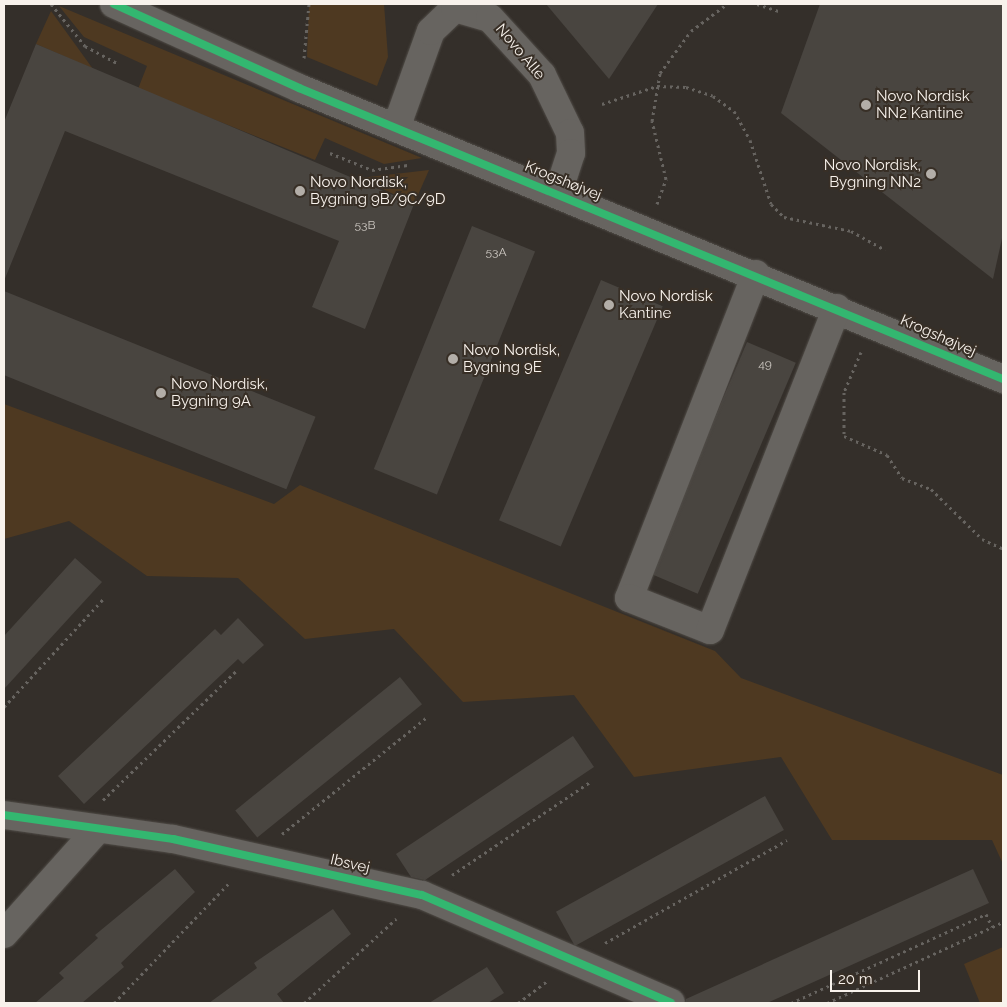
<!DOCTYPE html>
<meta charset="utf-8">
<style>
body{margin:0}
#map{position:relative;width:1007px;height:1007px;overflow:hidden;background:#342f2a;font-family:Raleway,sans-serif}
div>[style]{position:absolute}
.green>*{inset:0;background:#4e3921}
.building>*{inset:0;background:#494540;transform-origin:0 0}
.path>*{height:3px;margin-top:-1.5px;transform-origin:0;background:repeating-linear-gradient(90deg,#676460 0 2.5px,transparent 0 6.5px)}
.roads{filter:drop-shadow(0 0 1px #504c47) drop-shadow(0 0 1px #504c47)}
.minor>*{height:28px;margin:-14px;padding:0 14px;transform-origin:14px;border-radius:14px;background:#676460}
.cycleway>*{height:8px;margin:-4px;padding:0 4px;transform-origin:4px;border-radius:4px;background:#33b770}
.dots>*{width:14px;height:14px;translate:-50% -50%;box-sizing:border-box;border:2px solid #382f26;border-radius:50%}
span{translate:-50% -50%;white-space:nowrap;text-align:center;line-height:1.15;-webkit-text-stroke:4px #382f26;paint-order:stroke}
.number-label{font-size:12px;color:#ccc7c1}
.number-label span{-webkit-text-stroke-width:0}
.street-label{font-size:15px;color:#f8f2ec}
.poi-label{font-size:15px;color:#f8f2ec}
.left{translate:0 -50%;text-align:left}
.right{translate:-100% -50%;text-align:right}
.frame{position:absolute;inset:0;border:5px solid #f8f2ec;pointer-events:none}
.scale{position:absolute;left:830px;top:970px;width:90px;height:22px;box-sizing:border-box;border:2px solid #f8f2ec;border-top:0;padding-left:6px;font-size:15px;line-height:18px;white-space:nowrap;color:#f8f2ec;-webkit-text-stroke:4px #382f26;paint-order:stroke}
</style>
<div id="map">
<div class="green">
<div style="clip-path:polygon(309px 4px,384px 4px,388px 57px,377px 86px,307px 57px)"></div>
<div style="clip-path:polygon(59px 6px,422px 158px,384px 164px,325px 138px,315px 160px,138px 89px,147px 66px,84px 37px)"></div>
<div style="clip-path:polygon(51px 11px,93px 69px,36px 44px)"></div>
<div style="clip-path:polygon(429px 170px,414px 204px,360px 178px)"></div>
<div style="clip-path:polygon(4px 404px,274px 504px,300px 485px,715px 651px,741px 678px,1003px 775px,1003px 864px,992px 840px,832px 840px,781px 757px,634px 777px,574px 695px,463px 702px,394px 629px,305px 639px,238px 578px,147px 576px,69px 521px,4px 539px)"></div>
<div style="clip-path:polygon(1003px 947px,1003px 1003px,980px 1003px,964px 964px)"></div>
</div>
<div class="building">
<div style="clip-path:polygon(546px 4px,658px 4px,609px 79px)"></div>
<div style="clip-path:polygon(820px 4px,1003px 4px,1003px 234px,993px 279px,781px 113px)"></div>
<div style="clip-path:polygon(36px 44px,414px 204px,365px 329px,312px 307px,339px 241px,65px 131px,4px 281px,4px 122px)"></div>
<div style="left:472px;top:226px;width:68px;height:262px;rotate:22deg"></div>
<div style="left:601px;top:280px;width:67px;height:261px;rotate:23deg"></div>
<div style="left:4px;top:291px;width:336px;height:78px;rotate:22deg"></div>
<div style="left:747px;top:342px;width:53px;height:251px;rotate:23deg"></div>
<div style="clip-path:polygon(75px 558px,102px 582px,4px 689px,4px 636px)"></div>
<div style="clip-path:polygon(238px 618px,264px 645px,243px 664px,238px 659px,84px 804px,58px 776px,215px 629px,221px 635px)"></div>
<div style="left:400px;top:677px;width:35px;height:212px;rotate:51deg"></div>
<div style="clip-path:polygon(573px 736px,594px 767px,425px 880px,411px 877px,396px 854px)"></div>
<div style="left:765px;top:796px;width:39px;height:239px;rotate:61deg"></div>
<div style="clip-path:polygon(175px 869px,195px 892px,121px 963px,124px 967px,82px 1003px,35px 1003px,64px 978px,59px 973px,98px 938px,95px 935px)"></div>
<div style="clip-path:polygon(973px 869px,989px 903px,767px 1003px,686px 1003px,686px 999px)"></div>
<div style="clip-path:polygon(333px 909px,351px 934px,277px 994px,284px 1003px,209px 1003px,257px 968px,254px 963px)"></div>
<div style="clip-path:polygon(487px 967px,504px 993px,488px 1003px,429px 1003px)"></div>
</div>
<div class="path">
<div style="left:51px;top:4px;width:54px;rotate:51deg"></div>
<div style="left:85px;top:46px;width:38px;rotate:28deg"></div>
<div style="left:757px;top:4px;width:23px;rotate:18deg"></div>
<div style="left:304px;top:58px;width:54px;rotate:-84.7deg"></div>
<div style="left:602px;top:104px;width:58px;rotate:-18.1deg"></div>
<div style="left:657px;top:86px;width:29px;rotate:2deg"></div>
<div style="left:686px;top:87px;width:28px;rotate:18deg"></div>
<div style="left:713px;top:96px;width:26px;rotate:36deg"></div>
<div style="left:734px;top:111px;width:33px;rotate:61deg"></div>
<div style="left:750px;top:140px;width:67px;rotate:71.8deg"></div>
<div style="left:771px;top:204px;width:18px;rotate:45deg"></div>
<div style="left:784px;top:217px;width:68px;rotate:11.8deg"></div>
<div style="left:851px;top:231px;width:39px;rotate:29deg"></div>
<div style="left:330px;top:153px;width:45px;rotate:22deg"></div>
<div style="left:372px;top:170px;width:36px;rotate:-8deg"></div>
<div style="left:657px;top:204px;width:27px;rotate:-70deg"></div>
<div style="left:666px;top:179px;width:60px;rotate:-103.6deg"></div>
<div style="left:652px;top:121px;width:49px;rotate:-80.5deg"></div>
<div style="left:660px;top:73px;width:52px;rotate:-53.6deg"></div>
<div style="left:691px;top:31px;width:45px;rotate:-36.9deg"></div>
<div style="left:861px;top:352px;width:43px;rotate:113deg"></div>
<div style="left:844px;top:392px;width:44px;rotate:90deg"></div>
<div style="left:844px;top:436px;width:47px;rotate:23.8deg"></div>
<div style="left:887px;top:455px;width:27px;rotate:57deg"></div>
<div style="left:902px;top:478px;width:31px;rotate:21deg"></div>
<div style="left:931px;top:489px;width:71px;rotate:44.4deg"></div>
<div style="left:982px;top:539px;width:23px;rotate:25deg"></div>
<div style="left:4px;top:707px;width:149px;rotate:-47.4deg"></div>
<div style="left:103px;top:800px;width:187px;rotate:-44.1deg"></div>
<div style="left:282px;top:834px;width:185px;rotate:-38.9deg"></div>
<div style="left:452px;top:875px;width:166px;rotate:-34deg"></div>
<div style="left:605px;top:943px;width:209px;rotate:-29.5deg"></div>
<div style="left:114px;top:1003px;width:168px;rotate:-46.2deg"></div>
<div style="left:304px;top:1003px;width:125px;rotate:-42.4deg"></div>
<div style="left:518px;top:1003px;width:36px;rotate:-37deg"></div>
<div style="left:791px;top:1003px;width:214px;rotate:-24.5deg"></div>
<div style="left:986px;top:914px;width:14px;rotate:65deg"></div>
<div style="left:827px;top:1003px;width:194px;rotate:-24.7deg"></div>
</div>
<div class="roads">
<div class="minor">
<div style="left:114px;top:4px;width:203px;rotate:24.4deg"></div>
<div style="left:299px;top:88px;width:762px;rotate:22.46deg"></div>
<div style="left:396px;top:128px;width:103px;rotate:-70.2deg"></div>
<div style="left:431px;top:31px;width:33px;rotate:-44deg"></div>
<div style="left:455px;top:8px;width:36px;rotate:16deg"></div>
<div style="left:490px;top:18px;width:77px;rotate:47.6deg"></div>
<div style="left:542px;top:75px;width:64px;rotate:64.2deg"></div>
<div style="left:570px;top:133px;width:20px;rotate:87deg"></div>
<div style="left:571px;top:153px;width:42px;rotate:108deg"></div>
<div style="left:756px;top:274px;width:348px;rotate:111.4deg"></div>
<div style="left:629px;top:598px;width:87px;rotate:21.6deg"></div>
<div style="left:710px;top:630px;width:346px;rotate:-68.5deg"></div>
<div style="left:4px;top:815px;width:171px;rotate:8.1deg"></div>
<div style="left:173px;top:839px;width:255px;rotate:12.7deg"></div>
<div style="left:422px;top:895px;width:271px;rotate:23.4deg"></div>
<div style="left:4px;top:934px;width:141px;rotate:-48.2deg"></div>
</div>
</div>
<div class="cycleway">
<div style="left:114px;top:4px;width:203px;rotate:24.4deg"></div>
<div style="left:299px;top:88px;width:762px;rotate:22.46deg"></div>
<div style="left:4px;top:815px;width:171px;rotate:8.1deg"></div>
<div style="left:173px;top:839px;width:255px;rotate:12.7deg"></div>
<div style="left:422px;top:895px;width:271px;rotate:23.4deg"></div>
</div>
<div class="dots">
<div style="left:866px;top:105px;background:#b3aea8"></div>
<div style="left:931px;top:174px;background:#b3aea8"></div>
<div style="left:300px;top:191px;background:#b3aea8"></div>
<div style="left:609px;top:305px;background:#b3aea8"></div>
<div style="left:453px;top:359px;background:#b3aea8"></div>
<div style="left:161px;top:393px;background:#b3aea8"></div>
</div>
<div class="number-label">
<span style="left:365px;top:226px">53B</span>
<span style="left:496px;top:253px">53A</span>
<span style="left:765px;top:365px">49</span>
</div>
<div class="street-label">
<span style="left:520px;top:52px;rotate:50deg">Novo Alle</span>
<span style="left:563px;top:181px;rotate:22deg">Krogshøjvej</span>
<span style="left:938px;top:336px;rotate:24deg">Krogshøjvej</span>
<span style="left:350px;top:864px;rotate:13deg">Ibsvej</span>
</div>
<div class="poi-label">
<span class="left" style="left:876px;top:105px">Novo Nordisk<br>NN2 Kantine</span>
<span class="right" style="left:921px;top:174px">Novo Nordisk,<br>Bygning NN2</span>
<span class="left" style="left:310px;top:191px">Novo Nordisk,<br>Bygning 9B/9C/9D</span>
<span class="left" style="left:619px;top:305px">Novo Nordisk<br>Kantine</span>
<span class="left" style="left:463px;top:359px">Novo Nordisk,<br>Bygning 9E</span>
<span class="left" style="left:171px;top:393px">Novo Nordisk,<br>Bygning 9A</span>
</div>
<div class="frame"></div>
<div class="scale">20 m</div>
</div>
